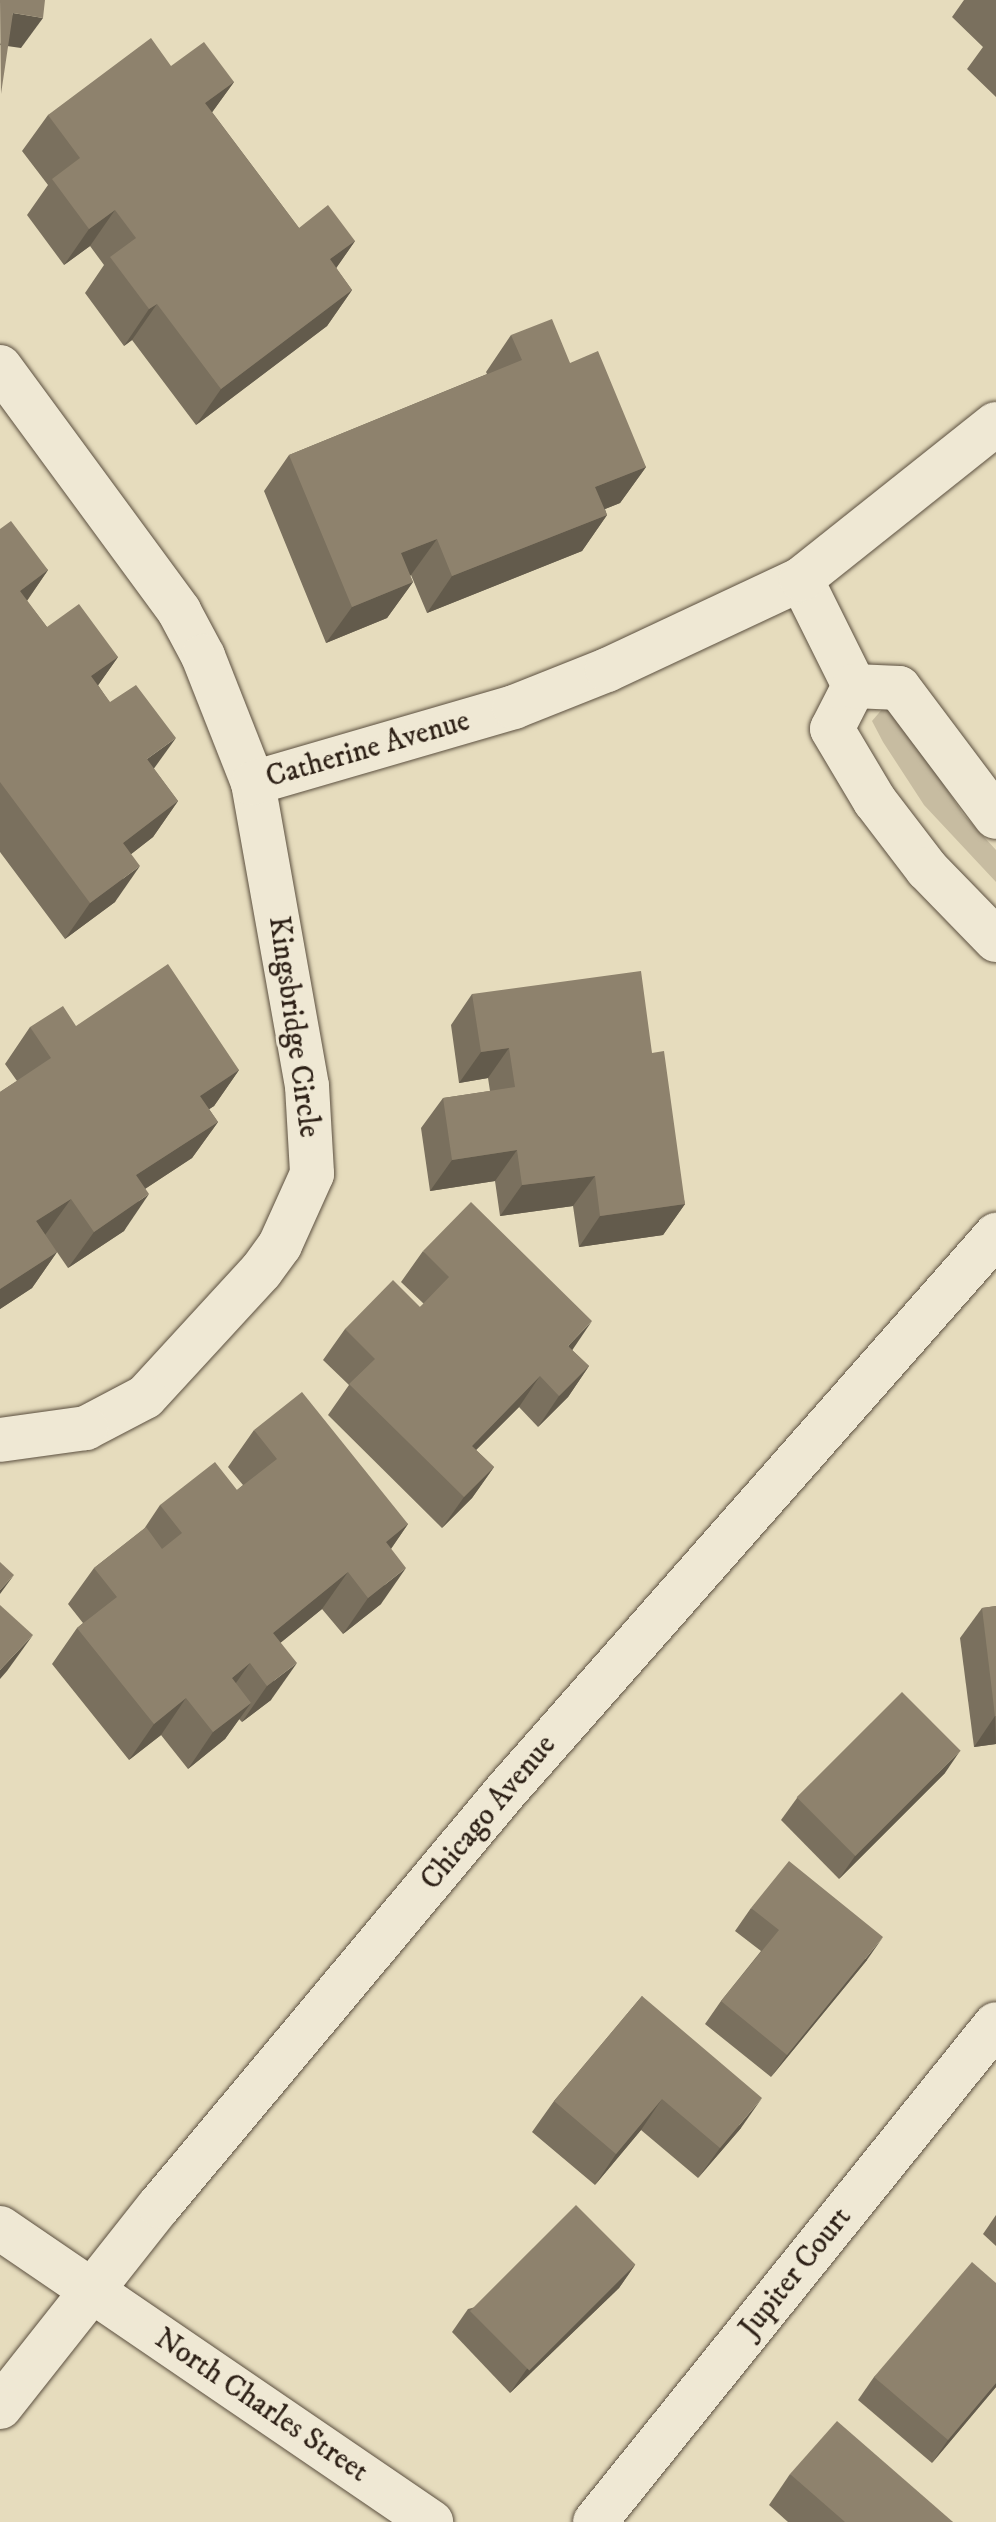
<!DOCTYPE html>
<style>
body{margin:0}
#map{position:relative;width:996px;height:2522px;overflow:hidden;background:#e6dcbd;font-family:"IM FELL DW Pica",serif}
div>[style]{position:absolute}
.green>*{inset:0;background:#c7bca1}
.roads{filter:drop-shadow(0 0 2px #5c5040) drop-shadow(0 0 2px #5c5040)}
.street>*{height:44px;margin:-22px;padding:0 22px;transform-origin:22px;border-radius:22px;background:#efe8d4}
.secondary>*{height:44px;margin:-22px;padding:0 22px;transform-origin:22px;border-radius:22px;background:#efe8d4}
.wall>*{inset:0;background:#7a705e}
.shaded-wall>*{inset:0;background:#635b4c}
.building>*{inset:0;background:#8e826d;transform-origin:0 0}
span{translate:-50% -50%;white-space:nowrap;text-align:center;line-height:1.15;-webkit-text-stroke:6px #efe8d4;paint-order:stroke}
.street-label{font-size:30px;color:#2e2117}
</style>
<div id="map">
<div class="green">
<div style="clip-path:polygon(884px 707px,897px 713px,963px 814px,996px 850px,996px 882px,924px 805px,883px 742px,872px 721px)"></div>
</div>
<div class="roads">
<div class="street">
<div style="left:0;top:367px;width:303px;rotate:53.7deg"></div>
<div style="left:179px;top:611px;width:51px;rotate:61.9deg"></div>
<div style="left:203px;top:656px;width:136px;rotate:68.5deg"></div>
<div style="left:253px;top:783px;width:308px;rotate:79.9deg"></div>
<div style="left:307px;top:1086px;width:88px;rotate:86.7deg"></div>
<div style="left:312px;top:1174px;width:78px;rotate:114.3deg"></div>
<div style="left:280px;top:1245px;width:32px;rotate:126deg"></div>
<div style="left:261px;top:1271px;width:171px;rotate:132.6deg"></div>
<div style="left:145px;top:1397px;width:67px;rotate:152.3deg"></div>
<div style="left:86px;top:1428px;width:87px;rotate:172.1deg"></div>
<div style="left:801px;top:579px;width:119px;rotate:63.6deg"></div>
<div style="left:854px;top:686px;width:48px;rotate:117.1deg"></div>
<div style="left:832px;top:729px;width:84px;rotate:59.2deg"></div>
<div style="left:875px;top:801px;width:86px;rotate:52.6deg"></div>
<div style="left:927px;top:869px;width:99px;rotate:45.8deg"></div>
<div style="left:854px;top:686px;width:45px;rotate:2.5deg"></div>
<div style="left:899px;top:688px;width:161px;rotate:53.1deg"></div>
<div style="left:253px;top:783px;width:272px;rotate:-16.2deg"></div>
<div style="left:514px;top:707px;width:100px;rotate:-21.7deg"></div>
<div style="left:607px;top:670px;width:214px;rotate:-25.1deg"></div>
<div style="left:801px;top:579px;width:249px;rotate:-38.5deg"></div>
<div style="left:0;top:2228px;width:522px;rotate:34.3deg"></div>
<div style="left:595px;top:2522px;width:639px;rotate:-51.16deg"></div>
</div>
<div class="secondary">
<div style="left:0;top:2407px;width:256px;rotate:-51.7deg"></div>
<div style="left:159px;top:2206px;width:540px;rotate:-50.11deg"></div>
<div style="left:505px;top:1792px;width:743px;rotate:-48.6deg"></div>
</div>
</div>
<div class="wall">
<div style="clip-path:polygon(964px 0,996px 0,996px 97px,967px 69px,983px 47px,952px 17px)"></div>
<div style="clip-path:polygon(171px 66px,234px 82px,212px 112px,299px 228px,355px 241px,336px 268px,352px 290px,327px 326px,196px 425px,132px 340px,124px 346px,85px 293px,104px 265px,90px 246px,64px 265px,27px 215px,48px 185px,22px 151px,48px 115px)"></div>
<div style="clip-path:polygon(511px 335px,570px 363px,646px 467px,620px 503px,605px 509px,607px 515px,582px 551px,427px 613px,411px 575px,410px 576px,413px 582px,387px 618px,326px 643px,264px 491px,289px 455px,487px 374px,486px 372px)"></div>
<div style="clip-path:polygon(0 529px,48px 570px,27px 601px,47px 627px,118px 657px,98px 685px,154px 769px,178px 801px,153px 837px,131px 854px,115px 902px,65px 939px,0 852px)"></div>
<div style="clip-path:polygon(472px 994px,652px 1053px,685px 1204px,663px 1235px,579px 1247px,573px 1206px,500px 1216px,495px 1181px,430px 1191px,421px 1128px,443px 1098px,490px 1091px,488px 1078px,459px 1083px,451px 1025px)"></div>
<div style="clip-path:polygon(76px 1026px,239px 1070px,214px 1106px,209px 1109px,218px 1122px,192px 1158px,145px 1189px,124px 1231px,68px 1268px,57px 1252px,32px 1288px,0 1309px,0 1092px,17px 1081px,5px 1064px,30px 1027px)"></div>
<div style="clip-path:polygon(423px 1251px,572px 1350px,589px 1366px,568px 1397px,538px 1427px,519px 1407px,476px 1450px,494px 1467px,472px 1498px,442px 1528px,328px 1415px,349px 1385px,323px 1360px,345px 1329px,420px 1307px,424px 1304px,401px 1282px)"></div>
<div style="clip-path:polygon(254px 1430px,408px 1524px,391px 1549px,381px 1604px,343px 1634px,322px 1609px,280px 1643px,271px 1700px,242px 1722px,239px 1719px,225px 1739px,188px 1769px,161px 1735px,129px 1760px,52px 1664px,77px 1628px,83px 1623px,68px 1604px,94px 1568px,144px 1529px,160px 1505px,237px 1490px,243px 1485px,228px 1467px)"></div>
<div style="clip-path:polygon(996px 1606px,996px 1744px,974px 1747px,960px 1638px,982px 1608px)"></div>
<div style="clip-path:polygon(945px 1773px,839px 1879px,781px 1820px,797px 1798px)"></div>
<div style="clip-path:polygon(751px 1908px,867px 1960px,771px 2077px,705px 2024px,721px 2001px,761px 1951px,735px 1931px)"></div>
<div style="clip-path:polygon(642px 1996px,741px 2128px,698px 2178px,641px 2130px,595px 2185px,532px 2132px,554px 2101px)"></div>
<div style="clip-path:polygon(996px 2215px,996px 2246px,983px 2234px)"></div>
<div style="clip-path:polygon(635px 2265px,619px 2288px,510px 2393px,452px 2332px,468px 2309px)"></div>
<div style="clip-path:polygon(996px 2283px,996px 2387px,932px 2463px,858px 2400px,874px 2377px)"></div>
<div style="clip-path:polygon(790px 2474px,953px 2522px,788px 2522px,769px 2505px)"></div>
</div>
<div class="shaded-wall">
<div style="clip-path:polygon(13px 13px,43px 18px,21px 48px,0 45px)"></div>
<div style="clip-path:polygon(234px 82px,208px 118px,205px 103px)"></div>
<div style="clip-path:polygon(115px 210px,90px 246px,64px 265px,89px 229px)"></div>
<div style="clip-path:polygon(355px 241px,330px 277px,330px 259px)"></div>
<div style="clip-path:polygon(352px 290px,327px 326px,196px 425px,221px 389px)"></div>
<div style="clip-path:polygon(157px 304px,132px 340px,124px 346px,149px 309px)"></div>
<div style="clip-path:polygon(646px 467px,620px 503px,570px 523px,595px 487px)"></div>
<div style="clip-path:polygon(607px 515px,582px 551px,427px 613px,452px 576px)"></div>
<div style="clip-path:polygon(437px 539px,411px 575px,375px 590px,401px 553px)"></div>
<div style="clip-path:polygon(48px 570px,23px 606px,20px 591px)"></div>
<div style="clip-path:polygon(413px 582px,387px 618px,326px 643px,352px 607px)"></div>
<div style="clip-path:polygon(118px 657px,92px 694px,91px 676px)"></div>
<div style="clip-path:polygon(176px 738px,150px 774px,147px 759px)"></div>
<div style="clip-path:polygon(178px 801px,153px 837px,98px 880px,123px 843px)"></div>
<div style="clip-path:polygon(140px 866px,115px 902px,65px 939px,90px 903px)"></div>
<div style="clip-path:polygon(509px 1048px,488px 1078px,459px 1083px,481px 1052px)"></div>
<div style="clip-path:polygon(239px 1070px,214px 1106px,175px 1132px,200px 1096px)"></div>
<div style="clip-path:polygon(218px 1122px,192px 1158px,111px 1211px,136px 1175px)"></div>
<div style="clip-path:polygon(517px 1150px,495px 1181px,430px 1191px,452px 1160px)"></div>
<div style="clip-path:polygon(595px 1176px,573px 1206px,500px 1216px,522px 1185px)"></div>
<div style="clip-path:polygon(149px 1194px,124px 1231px,68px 1268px,94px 1232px)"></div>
<div style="clip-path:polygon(71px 1199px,45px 1235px,36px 1221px)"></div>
<div style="clip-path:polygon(685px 1204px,663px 1235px,579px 1247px,600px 1216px)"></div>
<div style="clip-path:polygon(57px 1252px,32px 1288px,0 1309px,0 1289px)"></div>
<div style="clip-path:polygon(592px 1321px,571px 1352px,568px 1346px)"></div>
<div style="clip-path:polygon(589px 1366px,568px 1397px,538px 1427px,559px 1396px)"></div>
<div style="clip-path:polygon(540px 1376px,519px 1407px,450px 1476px,472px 1446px)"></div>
<div style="clip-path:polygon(494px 1467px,472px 1498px,442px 1528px,464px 1497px)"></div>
<div style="clip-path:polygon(408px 1524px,383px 1560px,386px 1542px)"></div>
<div style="clip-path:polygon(406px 1568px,381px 1604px,343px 1634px,368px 1598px)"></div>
<div style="clip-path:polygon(348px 1572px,322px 1609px,252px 1666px,273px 1633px)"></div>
<div style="clip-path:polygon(14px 1575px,0 1594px,0 1590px)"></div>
<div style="clip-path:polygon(33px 1635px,7px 1671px,0 1679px,0 1670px)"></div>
<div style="clip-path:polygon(250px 1663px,224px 1700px,232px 1678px)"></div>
<div style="clip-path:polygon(297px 1663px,271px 1700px,242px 1722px,267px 1686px)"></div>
<div style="clip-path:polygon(186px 1698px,161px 1735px,129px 1760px,154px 1724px)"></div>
<div style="clip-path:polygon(251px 1703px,225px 1739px,188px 1769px,213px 1732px)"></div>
<div style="clip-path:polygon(995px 1716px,996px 1744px,974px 1747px)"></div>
<div style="clip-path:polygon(960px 1751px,945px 1773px,839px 1879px,855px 1856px)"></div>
<div style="clip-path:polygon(883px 1937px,867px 1960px,771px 2077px,787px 2055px)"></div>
<div style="clip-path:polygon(762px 2098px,741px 2128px,698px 2178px,720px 2148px)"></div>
<div style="clip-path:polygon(662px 2099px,641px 2130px,595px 2185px,616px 2154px)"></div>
<div style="clip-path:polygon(635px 2265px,619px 2288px,510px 2393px,526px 2370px)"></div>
<div style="clip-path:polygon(996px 2383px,996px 2387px,932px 2463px,948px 2440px)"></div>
</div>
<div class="building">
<div style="clip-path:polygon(0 0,45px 0,43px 18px,13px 13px,1px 94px)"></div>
<div style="clip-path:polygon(151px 38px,171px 66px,204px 42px,234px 82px,205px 103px,299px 228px,328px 205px,355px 241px,330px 259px,352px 290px,221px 389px,157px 304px,149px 309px,110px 257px,136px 238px,115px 210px,89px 229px,52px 179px,80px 158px,48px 115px)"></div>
<div style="clip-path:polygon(552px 319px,570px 363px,598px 351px,646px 467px,595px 487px,607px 515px,452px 576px,437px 539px,401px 553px,413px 582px,352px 607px,289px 455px,522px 360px,511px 335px)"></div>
<div style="clip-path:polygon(11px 521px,48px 570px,20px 591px,47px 627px,79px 604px,118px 657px,91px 676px,110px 702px,136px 685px,176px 738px,147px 759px,178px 801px,123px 843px,140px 866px,90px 903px,0 782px,0 529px)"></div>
<div style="clip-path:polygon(168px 964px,239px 1070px,200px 1096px,218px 1122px,136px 1175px,149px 1194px,94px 1232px,71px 1199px,36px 1221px,57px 1252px,0 1289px,0 1092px,51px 1058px,30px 1027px,63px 1006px,76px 1026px)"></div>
<div style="clip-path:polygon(641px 971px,652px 1053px,664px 1051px,685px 1204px,600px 1216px,595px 1176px,522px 1185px,517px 1150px,452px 1160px,443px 1098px,515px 1087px,509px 1048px,481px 1052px,472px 994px)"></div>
<div style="clip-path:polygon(471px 1202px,592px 1321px,568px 1346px,589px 1366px,559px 1396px,540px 1376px,472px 1446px,494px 1467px,464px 1497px,349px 1384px,375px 1359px,345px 1329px,393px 1280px,420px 1307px,449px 1277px,423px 1251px)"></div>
<div style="clip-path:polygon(302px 1392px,408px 1524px,386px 1542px,406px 1568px,368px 1598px,348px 1572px,273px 1633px,297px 1663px,267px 1686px,250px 1663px,232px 1678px,251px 1703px,213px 1732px,186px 1698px,154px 1724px,77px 1628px,117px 1597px,94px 1568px,146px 1527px,162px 1549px,182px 1533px,160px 1505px,215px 1462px,237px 1490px,277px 1459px,254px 1430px)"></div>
<div style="clip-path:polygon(0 1562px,14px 1575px,0 1590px)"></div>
<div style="clip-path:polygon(0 1605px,33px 1635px,0 1670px)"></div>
<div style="clip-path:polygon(996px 1606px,996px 1716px,995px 1716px,982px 1608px)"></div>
<div style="left:902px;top:1692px;width:83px;height:149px;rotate:45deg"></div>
<div style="clip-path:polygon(789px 1861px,883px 1937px,787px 2055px,721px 2001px,779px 1930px,751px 1908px)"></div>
<div style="clip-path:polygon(642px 1996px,762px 2098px,720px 2148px,662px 2099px,616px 2154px,554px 2101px)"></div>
<div style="left:576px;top:2205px;width:84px;height:150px;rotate:45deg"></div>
<div style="clip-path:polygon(972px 2262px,996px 2283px,996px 2383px,948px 2440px,874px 2377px)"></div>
<div style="clip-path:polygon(837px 2421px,953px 2522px,845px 2522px,790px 2474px)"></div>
</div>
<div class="street-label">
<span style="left:368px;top:750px;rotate:-16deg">Catherine Avenue</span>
<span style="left:293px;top:1027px;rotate:82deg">Kingsbridge Circle</span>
<span style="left:489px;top:1813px;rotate:-50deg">Chicago Avenue</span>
<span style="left:796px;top:2273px;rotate:-51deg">Jupiter Court</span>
<span style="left:261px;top:2406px;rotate:34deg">North Charles Street</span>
</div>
</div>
